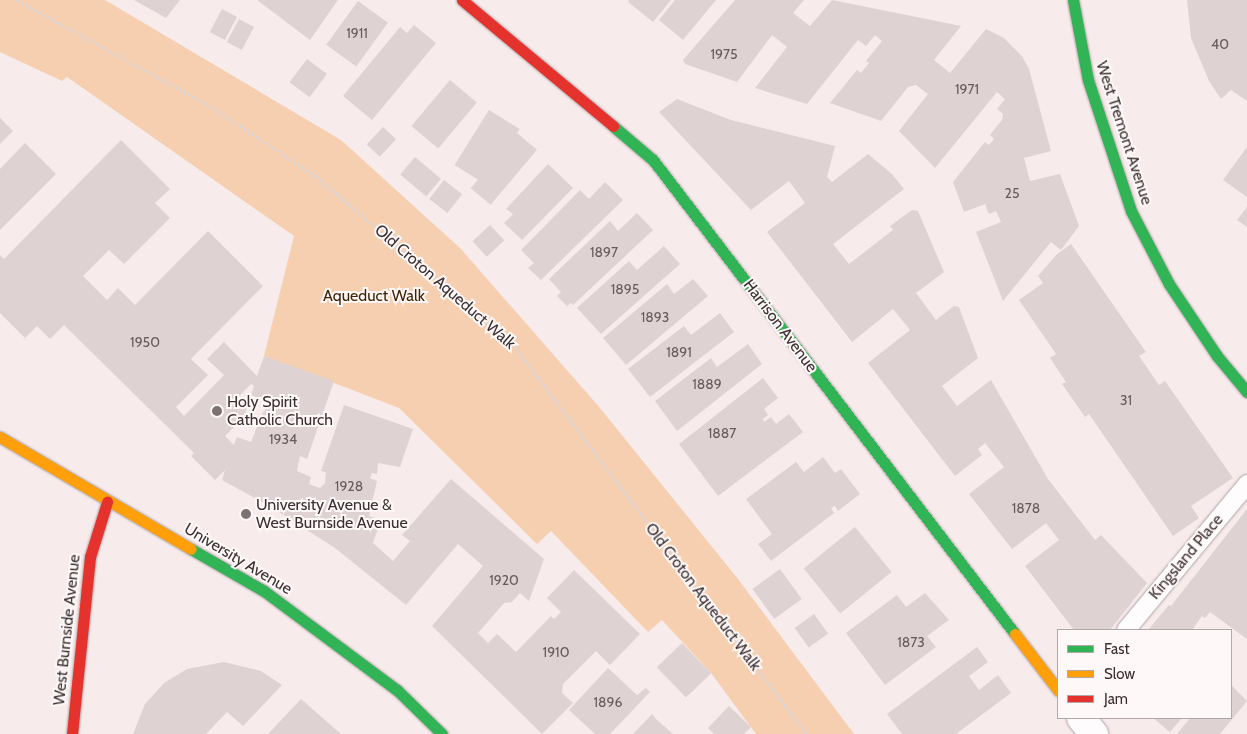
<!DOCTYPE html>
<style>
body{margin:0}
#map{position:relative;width:1247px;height:734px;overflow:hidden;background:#f8ebec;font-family:Cabin,sans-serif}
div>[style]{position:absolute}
.green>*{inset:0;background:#f5cfb0}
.building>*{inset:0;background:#ded3d2;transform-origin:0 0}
.path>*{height:3px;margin-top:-1.5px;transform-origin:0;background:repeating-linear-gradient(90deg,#dad6d7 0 2.5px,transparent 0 5px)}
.roads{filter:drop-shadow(0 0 1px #ada2a3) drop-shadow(0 0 1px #ada2a3)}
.lane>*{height:18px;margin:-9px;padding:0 9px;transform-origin:9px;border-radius:9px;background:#fefcfc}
.street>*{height:28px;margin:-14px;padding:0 14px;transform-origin:14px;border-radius:14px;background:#fefcfc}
.fast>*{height:11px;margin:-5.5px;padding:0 5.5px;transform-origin:5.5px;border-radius:5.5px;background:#30b455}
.slow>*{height:11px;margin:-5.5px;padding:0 5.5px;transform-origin:5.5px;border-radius:5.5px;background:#ff9f0a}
.jam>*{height:11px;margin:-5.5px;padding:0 5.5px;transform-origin:5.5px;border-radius:5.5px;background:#e5322d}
.dots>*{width:14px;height:14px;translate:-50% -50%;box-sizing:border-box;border:2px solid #fef8f8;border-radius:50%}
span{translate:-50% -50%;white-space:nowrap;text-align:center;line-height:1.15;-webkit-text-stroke:4px #fef8f8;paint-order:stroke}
.number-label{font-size:14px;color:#665a5b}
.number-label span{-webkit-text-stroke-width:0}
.street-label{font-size:16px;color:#3b3031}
.park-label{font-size:16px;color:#3e2405}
.poi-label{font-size:16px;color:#3b3031}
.left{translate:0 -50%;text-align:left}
.legend{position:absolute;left:1057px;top:629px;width:175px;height:90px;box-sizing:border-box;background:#fef8f8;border:1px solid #b0a8a8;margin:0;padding:6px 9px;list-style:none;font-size:15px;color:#3b3031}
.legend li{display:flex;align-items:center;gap:10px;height:25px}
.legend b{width:25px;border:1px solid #b0a8a8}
</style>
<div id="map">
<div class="green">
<div style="clip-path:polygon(0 0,105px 0,341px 140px,460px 248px,600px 408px,738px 579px,854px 734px,756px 734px,711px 673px,662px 620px,648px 632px,551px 531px,537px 544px,399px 408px,264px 356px,294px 236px,67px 77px,62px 81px,0 52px)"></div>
</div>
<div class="building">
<div style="clip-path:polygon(134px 0,180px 0,166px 18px)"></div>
<div style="clip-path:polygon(257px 0,338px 0,310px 40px)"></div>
<div style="clip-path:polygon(629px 0,671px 0,653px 22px,628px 2px)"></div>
<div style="clip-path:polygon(675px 0,716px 0,683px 40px,659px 20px)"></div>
<div style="clip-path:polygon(735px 0,804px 0,793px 13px,810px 26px,832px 0,961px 26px,934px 60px,950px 73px,986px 29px,1004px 38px,1022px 56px,1029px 69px,1051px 151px,1024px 158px,1030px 181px,1060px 174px,1079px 226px,1061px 250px,1051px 242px,1003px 301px,976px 232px,1001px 222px,996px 211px,989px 214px,985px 204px,964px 212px,953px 182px,985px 142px,989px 145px,994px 139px,990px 135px,1002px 120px,1003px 114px,997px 109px,1005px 99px,997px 92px,935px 168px,899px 131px,928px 94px,916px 85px,908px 87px,881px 121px,830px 103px,857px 70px,861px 73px,869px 63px,866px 61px,882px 41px,875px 35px,866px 46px,858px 40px,807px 104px,755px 88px,787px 47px,772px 35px,737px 82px,685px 64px,683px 60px)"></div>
<div style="clip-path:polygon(1187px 0,1247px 0,1247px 101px,1231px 90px,1221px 99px,1209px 81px,1191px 38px)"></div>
<div style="left:358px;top:1px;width:37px;height:54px;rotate:36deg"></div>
<div style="left:222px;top:9px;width:17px;height:26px;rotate:28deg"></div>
<div style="left:239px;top:19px;width:17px;height:26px;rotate:28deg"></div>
<div style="clip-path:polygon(414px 25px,436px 43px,372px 120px,343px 96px,400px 27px,407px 33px)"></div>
<div style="left:307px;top:59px;width:25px;height:29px;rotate:37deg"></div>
<div style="left:450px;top:80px;width:35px;height:60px;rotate:40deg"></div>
<div style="clip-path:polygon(677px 99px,731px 120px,835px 146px,827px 177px,832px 182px,868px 154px,892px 174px,904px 189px,833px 244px,849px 264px,893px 230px,890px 226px,912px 210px,918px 211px,944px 272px,916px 293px,936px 320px,954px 306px,959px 307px,978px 358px,942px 386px,957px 406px,991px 380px,1048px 479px,1095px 540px,1101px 535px,1147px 583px,1110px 630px,1074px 630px,1025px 566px,1059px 540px,1046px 523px,1012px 549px,969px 494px,1004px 467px,985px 443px,978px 449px,982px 455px,955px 476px,868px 363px,910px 330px,893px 309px,852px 342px,767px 232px,805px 203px,789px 181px,751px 210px,659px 112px)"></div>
<div style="left:489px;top:110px;width:36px;height:65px;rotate:32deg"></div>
<div style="clip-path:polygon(0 118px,13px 131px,0 144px)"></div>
<div style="left:383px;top:127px;width:18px;height:24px;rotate:43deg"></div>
<div style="left:517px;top:133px;width:26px;height:72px;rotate:40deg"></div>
<div style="clip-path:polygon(evenodd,121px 140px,170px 189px,155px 203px,170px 218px,124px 264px,109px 250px,83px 276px,107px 300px,118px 288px,135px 305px,208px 231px,263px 286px,191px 359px,208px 375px,176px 407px,184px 416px,224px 375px,207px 359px,224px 342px,257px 376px,264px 356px,334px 381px,307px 459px,300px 456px,297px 471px,311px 477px,309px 484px,320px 488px,325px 483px,326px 472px,321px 471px,344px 405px,413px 429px,400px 467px,378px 463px,377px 474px,372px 473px,370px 478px,377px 481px,369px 516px,381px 520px,373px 543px,393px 561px,410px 541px,402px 535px,451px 479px,544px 559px,529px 601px,520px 593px,512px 602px,504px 603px,478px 633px,488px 643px,497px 634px,516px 652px,551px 616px,554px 619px,561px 612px,547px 598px,574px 570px,640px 634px,610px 665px,596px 651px,563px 684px,562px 693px,573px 703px,542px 734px,432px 626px,483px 566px,458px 544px,406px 605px,335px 548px,271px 507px,222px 480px,225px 470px,215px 480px,191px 456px,194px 453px,64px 325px,50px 339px,37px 326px,25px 338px,0 313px,0 255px,4px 259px,121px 140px,251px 384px,254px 386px,251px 395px,272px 404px,263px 412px,251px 442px,237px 437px,234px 445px,225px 436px,245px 416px,247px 406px,238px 397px,251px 384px)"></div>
<div style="clip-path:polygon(25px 143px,56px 174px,0 230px,0 169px)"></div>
<div style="clip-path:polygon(1247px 147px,1247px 197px,1223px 180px)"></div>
<div style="left:415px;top:157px;width:34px;height:23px;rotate:40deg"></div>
<div style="clip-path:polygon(548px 164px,573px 188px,522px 240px,504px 223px,513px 214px,506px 209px)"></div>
<div style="left:444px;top:180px;width:23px;height:24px;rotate:38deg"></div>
<div style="clip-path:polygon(605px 182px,623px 200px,541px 280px,528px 268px,534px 263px,521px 250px,580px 190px,589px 199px)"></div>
<div style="clip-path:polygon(1247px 207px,1247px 227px,1237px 220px)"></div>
<div style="clip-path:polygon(637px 213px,653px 230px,573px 305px,571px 303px,567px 306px,557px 296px,561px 292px,549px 279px,610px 221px,618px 231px)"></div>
<div style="left:490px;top:225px;width:21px;height:24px;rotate:47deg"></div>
<div style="clip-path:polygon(1071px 244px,1146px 352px,1139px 356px,1159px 385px,1165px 381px,1233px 478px,1191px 506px,1199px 518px,1173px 536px,1089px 414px,1085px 417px,1062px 384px,1066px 382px,1050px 358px,1056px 354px,1019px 300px,1043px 283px,1038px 276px,1056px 255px)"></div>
<div style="clip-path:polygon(664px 246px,680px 264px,601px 334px,577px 308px,629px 261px,637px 270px)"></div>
<div style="clip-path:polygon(693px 279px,708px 296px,626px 365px,603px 338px,667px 284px,674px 294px)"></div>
<div style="clip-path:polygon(720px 313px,734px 332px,650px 397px,628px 369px,684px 326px,691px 335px)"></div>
<div style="clip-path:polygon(748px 344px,762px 364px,677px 431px,655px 401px,711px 358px,717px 367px)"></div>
<div style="clip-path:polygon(763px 378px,778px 398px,764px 409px,768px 415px,763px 419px,764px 422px,771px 417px,776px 424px,789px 414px,803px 432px,718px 496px,679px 444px)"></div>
<div style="clip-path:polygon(823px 457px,835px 473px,841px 469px,860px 494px,838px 511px,835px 506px,831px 508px,834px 513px,771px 561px,758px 544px,772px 534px,746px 499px,796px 462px,804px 472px)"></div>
<div style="clip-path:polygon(1247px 509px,1247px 639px,1210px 612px,1205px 618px,1202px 616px,1192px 630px,1148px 630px,1169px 605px,1171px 606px)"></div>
<div style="left:855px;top:527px;width:58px;height:66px;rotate:51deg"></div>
<div style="left:780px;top:569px;width:37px;height:34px;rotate:54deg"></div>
<div style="clip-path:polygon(925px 593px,949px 620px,927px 636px,936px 647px,885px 685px,846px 633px,897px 595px,906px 607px)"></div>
<div style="left:814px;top:614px;width:24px;height:24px;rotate:54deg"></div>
<div style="left:682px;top:643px;width:42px;height:35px;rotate:46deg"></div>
<div style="clip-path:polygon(977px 647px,988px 662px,969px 676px,979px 690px,998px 675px,1011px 693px,956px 734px,902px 734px,887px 714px)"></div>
<div style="clip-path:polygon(224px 662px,261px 671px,282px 685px,243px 726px,227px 712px,206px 734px,133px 734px,145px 704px,164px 683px,187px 669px)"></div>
<div style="clip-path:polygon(608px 668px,637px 695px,646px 688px,650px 692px,610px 734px,595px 734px,569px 710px)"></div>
<div style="clip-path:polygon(1231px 685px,1247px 701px,1220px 734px,1177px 734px,1190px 718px,1231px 718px)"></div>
<div style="clip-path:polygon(301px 699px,341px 734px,268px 734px)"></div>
<div style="clip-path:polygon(729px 706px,751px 727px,744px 734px,714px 734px,708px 728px)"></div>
<div style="clip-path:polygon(652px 714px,656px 719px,673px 734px,633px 734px)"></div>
<div style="clip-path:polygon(1153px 718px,1182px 718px,1170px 732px)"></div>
</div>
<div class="path">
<div style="left:17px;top:0;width:220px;rotate:28.8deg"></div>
<div style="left:210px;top:106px;width:127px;rotate:33.4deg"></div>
<div style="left:316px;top:176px;width:264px;rotate:40.7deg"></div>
<div style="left:516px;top:348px;width:483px;rotate:53deg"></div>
</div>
<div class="roads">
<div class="lane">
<div style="left:1126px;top:630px;width:190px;rotate:-50.3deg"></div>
</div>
<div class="street">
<div style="left:1081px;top:718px;width:21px;rotate:51deg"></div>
</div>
<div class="fast">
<div style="left:1073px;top:0;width:81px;rotate:79.4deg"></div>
<div style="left:1088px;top:80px;width:138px;rotate:71.8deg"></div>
<div style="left:1131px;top:211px;width:82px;rotate:62.5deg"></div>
<div style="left:1169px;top:284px;width:87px;rotate:56.3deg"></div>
<div style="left:1217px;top:356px;width:47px;rotate:50.2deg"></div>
<div style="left:613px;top:126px;width:52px;rotate:40.4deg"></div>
<div style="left:653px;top:160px;width:596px;rotate:52.63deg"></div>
<div style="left:191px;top:549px;width:84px;rotate:29.9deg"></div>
<div style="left:264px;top:591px;width:166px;rotate:36.7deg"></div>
<div style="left:397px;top:690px;width:63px;rotate:44.4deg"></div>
</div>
<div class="slow">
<div style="left:0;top:437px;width:221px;rotate:30.4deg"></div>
<div style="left:1015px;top:634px;width:71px;rotate:52.5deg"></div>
</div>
<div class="jam">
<div style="left:462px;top:0;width:197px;rotate:39.8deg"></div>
<div style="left:72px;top:734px;width:178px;rotate:-84.2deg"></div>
<div style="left:90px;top:557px;width:58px;rotate:-72.8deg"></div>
</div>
</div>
<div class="dots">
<div style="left:217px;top:411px;background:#7d7172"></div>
<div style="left:246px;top:514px;background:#7d7172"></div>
</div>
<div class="number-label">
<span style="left:357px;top:33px">1911</span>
<span style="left:1220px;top:44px">40</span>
<span style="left:724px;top:54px">1975</span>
<span style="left:967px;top:89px">1971</span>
<span style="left:1012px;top:193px">25</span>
<span style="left:604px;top:252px">1897</span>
<span style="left:625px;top:289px">1895</span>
<span style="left:655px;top:317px">1893</span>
<span style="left:145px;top:342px">1950</span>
<span style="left:679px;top:352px">1891</span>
<span style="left:707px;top:384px">1889</span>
<span style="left:1126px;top:400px">31</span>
<span style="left:722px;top:433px">1887</span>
<span style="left:283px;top:439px">1934</span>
<span style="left:349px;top:486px">1928</span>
<span style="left:1026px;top:508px">1878</span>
<span style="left:504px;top:580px">1920</span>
<span style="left:911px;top:642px">1873</span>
<span style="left:556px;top:652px">1910</span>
<span style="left:608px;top:702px">1896</span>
</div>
<div class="street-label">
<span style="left:1124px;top:133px;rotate:72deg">West Tremont Avenue</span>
<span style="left:445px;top:287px;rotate:41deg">Old Croton Aqueduct Walk</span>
<span style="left:780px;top:326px;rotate:53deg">Harrison Avenue</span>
<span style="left:1186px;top:557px;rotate:-50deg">Kingsland Place</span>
<span style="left:238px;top:559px;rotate:31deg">University Avenue</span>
<span style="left:703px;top:597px;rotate:53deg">Old Croton Aqueduct Walk</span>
<span style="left:67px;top:630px;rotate:-84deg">West Burnside Avenue</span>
</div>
<div class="park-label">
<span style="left:374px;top:296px">Aqueduct Walk</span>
</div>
<div class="poi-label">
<span class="left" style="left:227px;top:411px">Holy Spirit<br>Catholic Church</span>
<span class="left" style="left:256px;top:514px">University Avenue &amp;<br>West Burnside Avenue</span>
</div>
<ul class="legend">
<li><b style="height:6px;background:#30b455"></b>Fast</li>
<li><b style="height:6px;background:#ff9f0a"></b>Slow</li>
<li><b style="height:6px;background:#e5322d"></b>Jam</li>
</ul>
</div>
